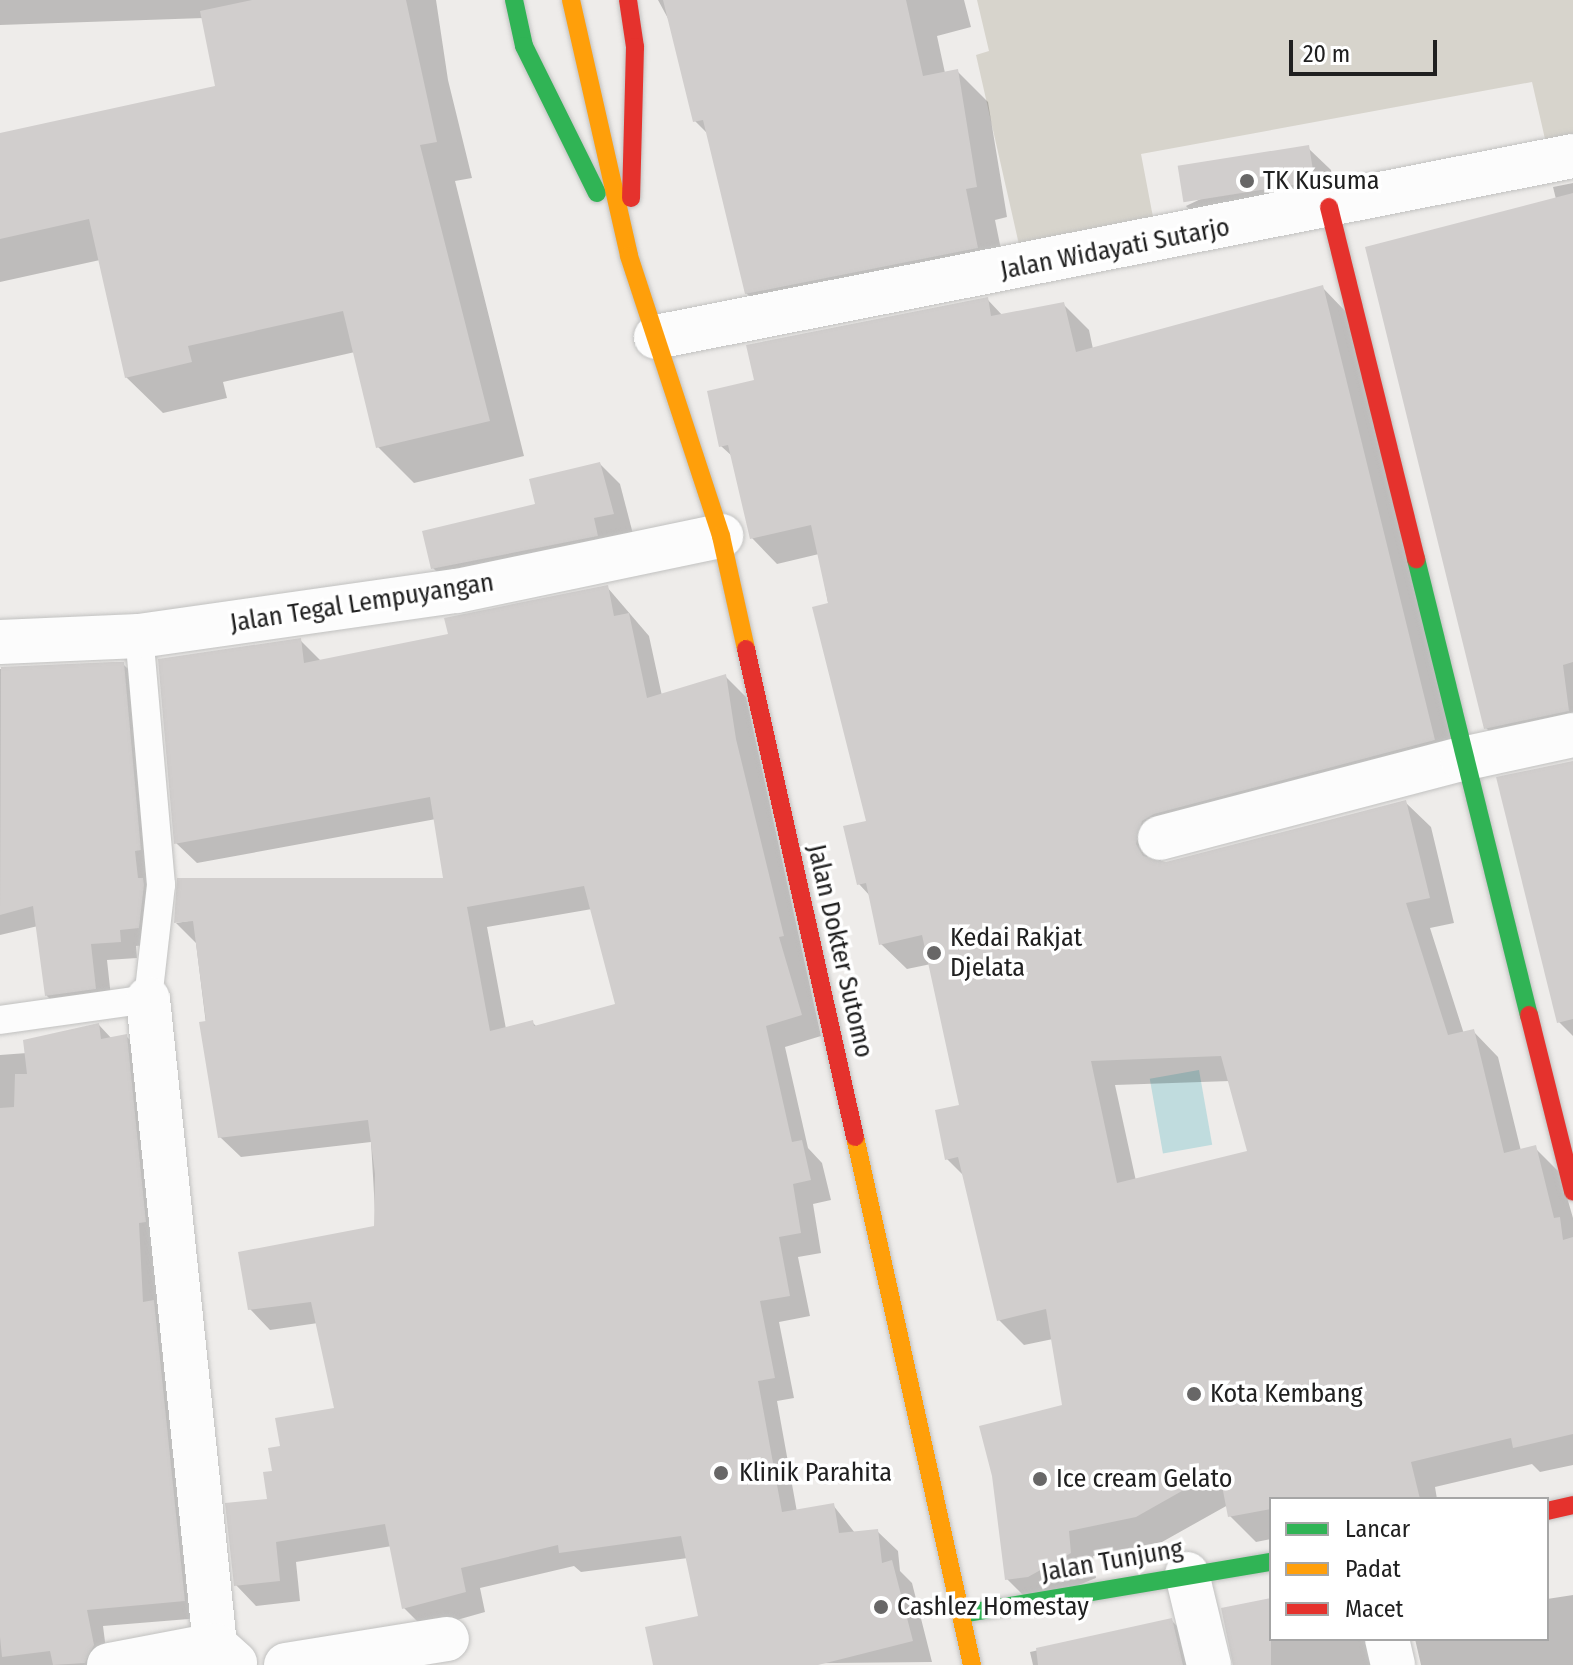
<!DOCTYPE html>
<style>
body{margin:0}
#map{position:relative;width:1573px;height:1665px;overflow:hidden;background:#eeecea;font-family:"Fira Sans Condensed",sans-serif}
div>[style]{position:absolute}
.construction>*{inset:0;background:#d7d4cc}
.water>*{inset:0;background:#c0dcde;transform-origin:0 0}
.shadow>*{inset:0;background:#0003}
.building>*{inset:0;background:#d1cecd;transform-origin:0 0}
.roads{filter:drop-shadow(0 0 2px #c1c1c0) drop-shadow(0 0 2px #c1c1c0)}
.lane>*{height:28px;margin:-14px;padding:0 14px;transform-origin:14px;border-radius:14px;background:#fcfcfc}
.street>*{height:44px;margin:-22px;padding:0 22px;transform-origin:22px;border-radius:22px;background:#fcfcfc}
.fast>*{height:18px;margin:-9px;padding:0 9px;transform-origin:9px;border-radius:9px;background:#30b455}
.slow>*{height:18px;margin:-9px;padding:0 9px;transform-origin:9px;border-radius:9px;background:#ff9f0a}
.jam>*{height:18px;margin:-9px;padding:0 9px;transform-origin:9px;border-radius:9px;background:#e5322d}
.dots>*{width:22px;height:22px;translate:-50% -50%;box-sizing:border-box;border:4px solid #fff;border-radius:50%}
span{translate:-50% -50%;white-space:nowrap;text-align:center;line-height:1.15;-webkit-text-stroke:7px #fff;paint-order:stroke}
.poi-label{font-size:26px;color:#202020}
.left{translate:0 -50%;text-align:left}
.street-label{font-size:26px;color:#202020}
.legend{position:absolute;left:1269px;top:1497px;width:280px;height:144px;box-sizing:border-box;background:#fff;border:2px solid #a6a6a6;margin:0;padding:10px 14px;list-style:none;font-size:24px;color:#202020}
.legend li{display:flex;align-items:center;gap:16px;height:40px}
.legend b{width:40px;border:2px solid #a6a6a6}
.scale{position:absolute;left:1289px;top:40px;width:148px;height:36px;box-sizing:border-box;border:4px solid #202020;border-top:0;padding-left:10px;font-size:24px;line-height:28px;white-space:nowrap;color:#202020;-webkit-text-stroke:6px #fff;paint-order:stroke}
</style>
<div id="map">
<div class="construction">
<div style="clip-path:polygon(977px 0,1573px 0,1573px 147px,1548px 152px,1532px 82px,1141px 154px,1156px 233px,1022px 258px,976px 55px,989px 51px)"></div>
</div>
<div class="water">
<div style="left:1199px;top:1070px;width:76px;height:50px;rotate:80deg"></div>
</div>
<div class="shadow">
<div style="clip-path:polygon(0 0,436px 0,448px 80px,472px 178px,455px 181px,524px 456px,414px 483px,378px 447px,355px 352px,223px 382px,227px 398px,163px 413px,126px 377px,100px 260px,0 282px,0 135px,218px 87px,204px 18px,0 25px)"></div>
<div style="clip-path:polygon(658px 0,964px 0,971px 27px,937px 36px,945px 73px,957px 71px,988px 102px,1007px 217px,995px 220px,1007px 279px,778px 324px,746px 293px,709px 135px,695px 121px,671px 24px)"></div>
<div style="clip-path:polygon(1308px 148px,1331px 170px,1336px 204px,1208px 229px,1186px 206px)"></div>
<div style="clip-path:polygon(1573px 183px,1573px 740px,1511px 753px,1486px 728px,1556px 199px,1553px 187px)"></div>
<div style="clip-path:polygon(evenodd,1322px 287px,1347px 313px,1459px 765px,1161px 856px,1161px 864px,1405px 802px,1431px 827px,1454px 923px,1430px 928px,1464px 1034px,1473px 1031px,1498px 1057px,1521px 1151px,1535px 1148px,1560px 1173px,1573px 1218px,1573px 1465px,1540px 1472px,1532px 1464px,1435px 1487px,1437px 1499px,1271px 1499px,1271px 1539px,1256px 1542px,1230px 1516px,1228px 1505px,1162px 1542px,1093px 1556px,1096px 1578px,1032px 1604px,1007px 1579px,1064px 1406px,1053px 1339px,1024px 1345px,999px 1320px,965px 1177px,947px 1159px,962px 1107px,931px 964px,907px 969px,881px 944px,871px 897px,859px 884px,869px 822px,819px 554px,777px 564px,752px 538px,733px 457px,721px 446px,756px 382px,987px 299px,1003px 316px,1063px 304px,1089px 330px,1093px 349px,1322px 287px,1230px 1081px,1250px 1153px,1136px 1181px,1115px 1085px,1230px 1081px)"></div>
<div style="clip-path:polygon(600px 464px,620px 484px,633px 534px,454px 589px,433px 568px)"></div>
<div style="clip-path:polygon(evenodd,607px 587px,649px 636px,662px 696px,725px 676px,746px 697px,821px 1036px,785px 1047px,808px 1148px,822px 1163px,831px 1200px,813px 1204px,821px 1253px,798px 1257px,810px 1316px,779px 1322px,794px 1398px,777px 1401px,797px 1512px,833px 1505px,855px 1533px,877px 1531px,898px 1551px,900px 1571px,912px 1583px,932px 1662px,655px 1665px,700px 1618px,688px 1558px,581px 1572px,574px 1566px,480px 1588px,485px 1612px,425px 1629px,404px 1608px,392px 1546px,296px 1562px,300px 1601px,256px 1606px,236px 1585px,270px 1501px,283px 1448px,336px 1410px,318px 1323px,270px 1330px,250px 1309px,376px 1228px,371px 1142px,241px 1157px,220px 1137px,196px 943px,176px 923px,445px 880px,436px 819px,197px 863px,176px 843px,300px 640px,322px 662px,450px 636px,607px 587px,592px 909px,617px 1006px,537px 1027px,532px 1022px,506px 1029px,487px 927px,592px 909px)"></div>
<div style="clip-path:polygon(123px 664px,140px 681px,155px 944px,136px 946px,137px 958px,107px 960px,112px 1006px,63px 1012px,47px 996px,38px 926px,0 935px,0 669px)"></div>
<div style="clip-path:polygon(1573px 763px,1573px 1036px,1559px 1022px)"></div>
<div style="clip-path:polygon(99px 1025px,112px 1039px,126px 1036px,143px 1053px,201px 1618px,103px 1626px,108px 1665px,0 1665px,0 1055px,27px 1053px)"></div>
<div style="clip-path:polygon(1573px 1595px,1573px 1665px,1421px 1665px,1415px 1639px,1547px 1639px,1547px 1599px)"></div>
<div style="clip-path:polygon(1271px 1600px,1271px 1639px,1373px 1639px,1376px 1665px,1234px 1665px)"></div>
<div style="clip-path:polygon(1171px 1620px,1197px 1646px,1202px 1665px,1033px 1665px,1030px 1652px)"></div>
</div>
<div class="building">
<div style="clip-path:polygon(252px 0,406px 0,437px 142px,420px 145px,490px 421px,376px 448px,343px 311px,188px 346px,192px 362px,125px 378px,89px 219px,0 239px,0 133px,215px 86px,200px 11px)"></div>
<div style="clip-path:polygon(663px 0,906px 0,923px 76px,958px 69px,977px 187px,966px 189px,978px 248px,745px 294px,703px 120px,693px 122px)"></div>
<div style="left:1309px;top:145px;width:37px;height:133px;rotate:81deg"></div>
<div style="clip-path:polygon(1573px 193px,1573px 662px,1563px 665px,1569px 711px,1484px 729px,1365px 247px)"></div>
<div style="clip-path:polygon(evenodd,1323px 285px,1435px 740px,1154px 814px,1142px 821px,1136px 844px,1143px 856px,1166px 862px,1406px 800px,1430px 898px,1406px 903px,1448px 1035px,1474px 1029px,1504px 1153px,1536px 1145px,1554px 1218px,1560px 1217px,1563px 1240px,1573px 1237px,1573px 1434px,1513px 1448px,1511px 1438px,1411px 1462px,1420px 1499px,1271px 1499px,1271px 1509px,1228px 1517px,1219px 1470px,1136px 1517px,1069px 1531px,1071px 1553px,1028px 1577px,1005px 1580px,992px 1476px,979px 1426px,1062px 1405px,1046px 1309px,997px 1321px,958px 1157px,945px 1160px,935px 1110px,959px 1105px,922px 935px,879px 945px,866px 883px,857px 885px,843px 826px,866px 821px,812px 607px,828px 603px,811px 525px,750px 539px,728px 445px,719px 447px,707px 391px,754px 380px,746px 345px,988px 297px,991px 316px,1064px 302px,1076px 352px,1323px 285px,1221px 1056px,1247px 1151px,1117px 1183px,1091px 1061px,1221px 1056px)"></div>
<div style="clip-path:polygon(600px 462px,614px 514px,594px 518px,598px 536px,431px 569px,422px 531px,535px 504px,529px 479px)"></div>
<div style="clip-path:polygon(evenodd,608px 585px,614px 616px,629px 613px,647px 698px,726px 674px,736px 739px,784px 936px,779px 937px,802px 1015px,766px 1026px,792px 1142px,802px 1140px,811px 1180px,793px 1184px,801px 1233px,779px 1237px,790px 1296px,760px 1301px,775px 1378px,758px 1381px,782px 1512px,834px 1503px,839px 1533px,878px 1529px,882px 1563px,892px 1560px,913px 1641px,818px 1665px,653px 1665px,645px 1627px,698px 1616px,681px 1536px,559px 1553px,558px 1545px,461px 1568px,466px 1592px,402px 1609px,385px 1524px,276px 1542px,280px 1581px,234px 1586px,225px 1503px,267px 1499px,263px 1472px,272px 1471px,268px 1448px,280px 1446px,275px 1418px,334px 1408px,311px 1302px,248px 1310px,238px 1252px,374px 1226px,375px 1174px,368px 1120px,218px 1138px,199px 1022px,206px 1021px,193px 921px,174px 923px,177px 878px,443px 878px,430px 797px,174px 844px,158px 659px,301px 638px,304px 663px,448px 634px,444px 618px,608px 585px,584px 886px,615px 1004px,534px 1026px,533px 1020px,490px 1031px,467px 907px,584px 886px)"></div>
<div style="clip-path:polygon(113px 662px,124px 662px,141px 850px,135px 851px,138px 878px,143px 878px,144px 885px,139px 928px,120px 930px,121px 942px,91px 944px,96px 989px,45px 996px,33px 906px,0 915px,1px 667px)"></div>
<div style="clip-path:polygon(1573px 761px,1573px 1019px,1557px 1023px,1496px 777px)"></div>
<div style="clip-path:polygon(99px 1023px,101px 1039px,127px 1034px,146px 1222px,139px 1223px,143px 1302px,154px 1300px,185px 1601px,87px 1610px,94px 1645px,85px 1663px,53px 1665px,50px 1651px,2px 1657px,0 1637px,0 1108px,14px 1107px,15px 1074px,27px 1074px,23px 1040px)"></div>
<div style="clip-path:polygon(1271px 1598px,1271px 1665px,1233px 1665px,1221px 1608px)"></div>
<div style="clip-path:polygon(1172px 1618px,1183px 1665px,1038px 1665px,1036px 1648px)"></div>
</div>
<div class="roads">
<div class="lane">
<div style="left:0;top:1020px;width:149px;rotate:-8.1deg"></div>
<div style="left:148px;top:999px;width:115px;rotate:-83.5deg"></div>
<div style="left:161px;top:885px;width:250px;rotate:-95deg"></div>
</div>
<div class="street">
<div style="left:656px;top:337px;width:935px;rotate:-11.17deg"></div>
<div style="left:0;top:642px;width:139px;rotate:-2.5deg"></div>
<div style="left:139px;top:636px;width:321px;rotate:-8.1deg"></div>
<div style="left:457px;top:591px;width:270px;rotate:-11.8deg"></div>
<div style="left:1160px;top:838px;width:312px;rotate:-14.7deg"></div>
<div style="left:1462px;top:759px;width:114px;rotate:-12.2deg"></div>
<div style="left:148px;top:999px;width:649px;rotate:84.08deg"></div>
<div style="left:1187px;top:1574px;width:94px;rotate:76.4deg"></div>
<div style="left:1387px;top:1639px;width:27px;rotate:77deg"></div>
<div style="left:109px;top:1665px;width:108px;rotate:-10.7deg"></div>
<div style="left:215px;top:1645px;width:27px;rotate:42deg"></div>
<div style="left:286px;top:1665px;width:163px;rotate:-9.2deg"></div>
</div>
<div class="fast">
<div style="left:514px;top:0;width:47px;rotate:77.7deg"></div>
<div style="left:524px;top:46px;width:164px;rotate:63.6deg"></div>
<div style="left:1416px;top:559px;width:470px;rotate:76.1deg"></div>
<div style="left:962px;top:1614px;width:313px;rotate:-9.6deg"></div>
</div>
<div class="slow">
<div style="left:571px;top:0;width:262px;rotate:77.2deg"></div>
<div style="left:629px;top:256px;width:295px;rotate:71.8deg"></div>
<div style="left:721px;top:536px;width:116px;rotate:77.5deg"></div>
<div style="left:855px;top:1137px;width:541px;rotate:77.51deg"></div>
</div>
<div class="jam">
<div style="left:628px;top:0;width:48px;rotate:81.5deg"></div>
<div style="left:635px;top:47px;width:151px;rotate:91.5deg"></div>
<div style="left:1329px;top:207px;width:363px;rotate:76.1deg"></div>
<div style="left:746px;top:649px;width:500px;rotate:77.41deg"></div>
<div style="left:1529px;top:1015px;width:182px;rotate:76deg"></div>
<div style="left:1547px;top:1511px;width:27px;rotate:-13deg"></div>
</div>
</div>
<div class="dots">
<div style="left:1247px;top:181px;background:#686767"></div>
<div style="left:934px;top:953px;background:#686767"></div>
<div style="left:1194px;top:1394px;background:#686767"></div>
<div style="left:721px;top:1473px;background:#686767"></div>
<div style="left:1040px;top:1479px;background:#686767"></div>
<div style="left:881px;top:1607px;background:#686767"></div>
</div>
<div class="poi-label">
<span class="left" style="left:1263px;top:181px">TK Kusuma</span>
<span class="left" style="left:950px;top:953px">Kedai Rakjat<br>Djelata</span>
<span class="left" style="left:1210px;top:1394px">Kota Kembang</span>
<span class="left" style="left:739px;top:1473px">Klinik Parahita</span>
<span class="left" style="left:1056px;top:1479px">Ice cream Gelato</span>
<span class="left" style="left:897px;top:1607px">Cashlez Homestay</span>
</div>
<div class="street-label">
<span style="left:1115px;top:249px;rotate:-11deg">Jalan Widayati Sutarjo</span>
<span style="left:362px;top:603px;rotate:-9deg">Jalan Tegal Lempuyangan</span>
<span style="left:840px;top:951px;rotate:77deg">Jalan Dokter Sutomo</span>
<span style="left:1112px;top:1561px;rotate:-10deg">Jalan Tunjung</span>
</div>
<ul class="legend">
<li><b style="height:10px;background:#30b455"></b>Lancar</li>
<li><b style="height:10px;background:#ff9f0a"></b>Padat</li>
<li><b style="height:10px;background:#e5322d"></b>Macet</li>
</ul>
<div class="scale">20 m</div>
</div>
